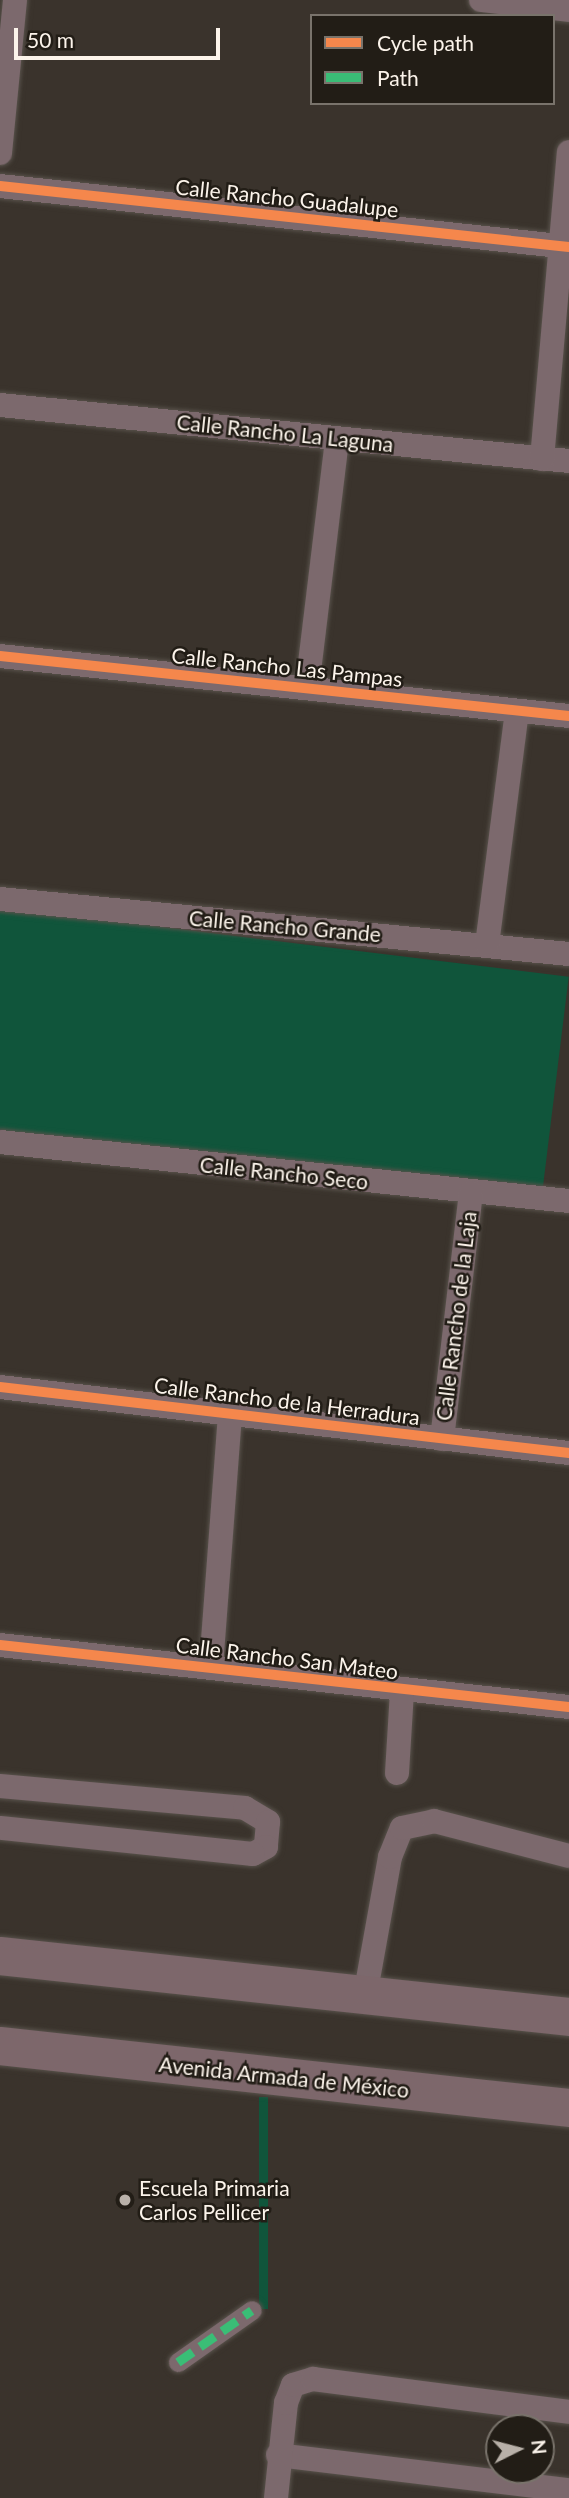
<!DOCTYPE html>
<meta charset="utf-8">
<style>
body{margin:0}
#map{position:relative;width:569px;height:2498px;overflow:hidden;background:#3a332c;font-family:Lato,sans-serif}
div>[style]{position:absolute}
.green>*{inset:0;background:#10553b;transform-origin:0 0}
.roads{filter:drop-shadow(0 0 2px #58524b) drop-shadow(0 0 2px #58524b)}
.pedestrian>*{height:19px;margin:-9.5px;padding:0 9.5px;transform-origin:9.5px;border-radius:9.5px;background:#7c696d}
.minor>*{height:24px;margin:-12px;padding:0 12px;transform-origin:12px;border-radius:12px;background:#7c696d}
.primary>*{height:38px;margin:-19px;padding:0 19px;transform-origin:19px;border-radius:19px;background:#7d676b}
.quiet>*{height:9px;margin-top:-4.5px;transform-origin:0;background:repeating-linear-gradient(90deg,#3abd76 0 18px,transparent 0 27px)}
.cycleway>*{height:10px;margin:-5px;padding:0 5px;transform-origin:5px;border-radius:5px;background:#f5874c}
.dots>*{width:19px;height:19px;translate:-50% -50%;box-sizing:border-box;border:4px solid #221d16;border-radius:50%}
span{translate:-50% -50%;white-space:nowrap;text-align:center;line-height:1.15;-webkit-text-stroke:5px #221d16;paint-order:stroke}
.street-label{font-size:21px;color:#fcf4eb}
.poi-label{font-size:21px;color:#fcf4eb}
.left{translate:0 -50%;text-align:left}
.legend{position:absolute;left:310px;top:14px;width:245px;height:91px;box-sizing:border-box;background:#221d16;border:2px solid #79736b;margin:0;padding:9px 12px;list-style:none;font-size:21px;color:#fcf4eb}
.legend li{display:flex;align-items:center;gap:14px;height:35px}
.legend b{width:35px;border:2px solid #79736b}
.north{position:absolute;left:485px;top:2414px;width:70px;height:70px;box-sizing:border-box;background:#221d16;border:2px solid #79736b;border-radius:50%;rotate:84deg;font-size:19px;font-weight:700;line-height:28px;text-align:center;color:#fcf4eb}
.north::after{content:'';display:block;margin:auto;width:24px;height:32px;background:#b8b0a8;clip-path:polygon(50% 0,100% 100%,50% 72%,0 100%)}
.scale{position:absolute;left:14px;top:28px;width:206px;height:32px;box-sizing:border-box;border:4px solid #fcf4eb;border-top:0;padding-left:9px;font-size:21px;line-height:24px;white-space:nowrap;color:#fcf4eb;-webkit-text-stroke:5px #221d16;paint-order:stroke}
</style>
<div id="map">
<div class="green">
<div style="left:0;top:907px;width:573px;height:224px;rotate:7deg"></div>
<div style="left:259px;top:2097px;width:9px;height:212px"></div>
</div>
<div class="roads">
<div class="pedestrian">
<div style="left:178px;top:2362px;width:90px;rotate:-35.1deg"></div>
</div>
<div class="minor">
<div style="left:481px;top:0;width:89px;rotate:6.5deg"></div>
<div style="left:0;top:153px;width:154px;rotate:-84.4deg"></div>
<div style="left:0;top:186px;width:572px;rotate:6.12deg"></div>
<div style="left:0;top:405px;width:572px;rotate:5.62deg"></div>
<div style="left:542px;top:459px;width:308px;rotate:-85deg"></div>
<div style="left:0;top:656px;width:572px;rotate:6.02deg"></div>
<div style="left:307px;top:688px;width:251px;rotate:-83.1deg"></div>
<div style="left:0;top:899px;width:572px;rotate:5.52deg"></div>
<div style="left:487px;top:945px;width:235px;rotate:-82.7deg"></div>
<div style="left:0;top:1142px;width:572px;rotate:5.92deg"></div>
<div style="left:0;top:1387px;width:573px;rotate:6.62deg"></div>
<div style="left:442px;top:1439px;width:248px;rotate:-83.3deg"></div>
<div style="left:0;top:1645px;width:572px;rotate:6.22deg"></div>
<div style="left:211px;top:1667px;width:254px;rotate:-85.7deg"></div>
<div style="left:397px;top:1773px;width:81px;rotate:-86.5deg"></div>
<div style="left:0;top:1786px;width:246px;rotate:5.1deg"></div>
<div style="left:245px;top:1808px;width:27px;rotate:31deg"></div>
<div style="left:268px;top:1822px;width:25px;rotate:95deg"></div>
<div style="left:266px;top:1847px;width:15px;rotate:152deg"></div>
<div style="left:253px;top:1854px;width:254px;rotate:-174.1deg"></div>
<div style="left:365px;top:1996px;width:141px;rotate:-79.8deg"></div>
<div style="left:390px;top:1857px;width:31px;rotate:-68deg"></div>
<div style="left:402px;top:1828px;width:33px;rotate:-12deg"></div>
<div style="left:434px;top:1821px;width:139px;rotate:14.5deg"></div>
<div style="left:278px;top:2455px;width:293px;rotate:6.9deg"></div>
<div style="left:276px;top:2498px;width:96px;rotate:-84deg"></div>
<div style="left:286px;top:2403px;width:19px;rotate:-69deg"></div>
<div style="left:293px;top:2385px;width:21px;rotate:-17deg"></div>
<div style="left:313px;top:2379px;width:258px;rotate:7.3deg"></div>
</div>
<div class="primary">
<div style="left:0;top:1956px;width:572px;rotate:6.12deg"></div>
<div style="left:0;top:2046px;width:572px;rotate:6.22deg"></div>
</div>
</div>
<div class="quiet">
<div style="left:178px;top:2362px;width:90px;rotate:-35.1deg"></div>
</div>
<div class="cycleway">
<div style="left:0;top:186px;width:572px;rotate:6.12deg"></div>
<div style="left:0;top:656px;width:572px;rotate:6.02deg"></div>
<div style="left:0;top:1387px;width:573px;rotate:6.62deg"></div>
<div style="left:0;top:1645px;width:572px;rotate:6.22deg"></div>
</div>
<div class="dots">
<div style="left:125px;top:2200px;background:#b8b0a8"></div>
</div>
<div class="street-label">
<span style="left:287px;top:198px;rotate:6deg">Calle Rancho Guadalupe</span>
<span style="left:285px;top:433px;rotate:6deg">Calle Rancho La Laguna</span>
<span style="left:287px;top:667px;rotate:6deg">Calle Rancho Las Pampas</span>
<span style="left:285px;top:926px;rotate:5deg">Calle Rancho Grande</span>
<span style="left:284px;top:1173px;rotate:6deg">Calle Rancho Seco</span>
<span style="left:456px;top:1316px;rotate:-83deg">Calle Rancho de la Laja</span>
<span style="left:287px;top:1401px;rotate:7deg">Calle Rancho de la Herradura</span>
<span style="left:287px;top:1658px;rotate:7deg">Calle Rancho San Mateo</span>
<span style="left:284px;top:2077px;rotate:6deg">Avenida Armada de México</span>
</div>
<div class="poi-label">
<span class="left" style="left:139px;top:2200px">Escuela Primaria<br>Carlos Pellicer</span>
</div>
<ul class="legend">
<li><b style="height:9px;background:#f5874c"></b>Cycle path</li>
<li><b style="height:9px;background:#3abd76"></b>Path</li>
</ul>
<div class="north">N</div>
<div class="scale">50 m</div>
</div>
